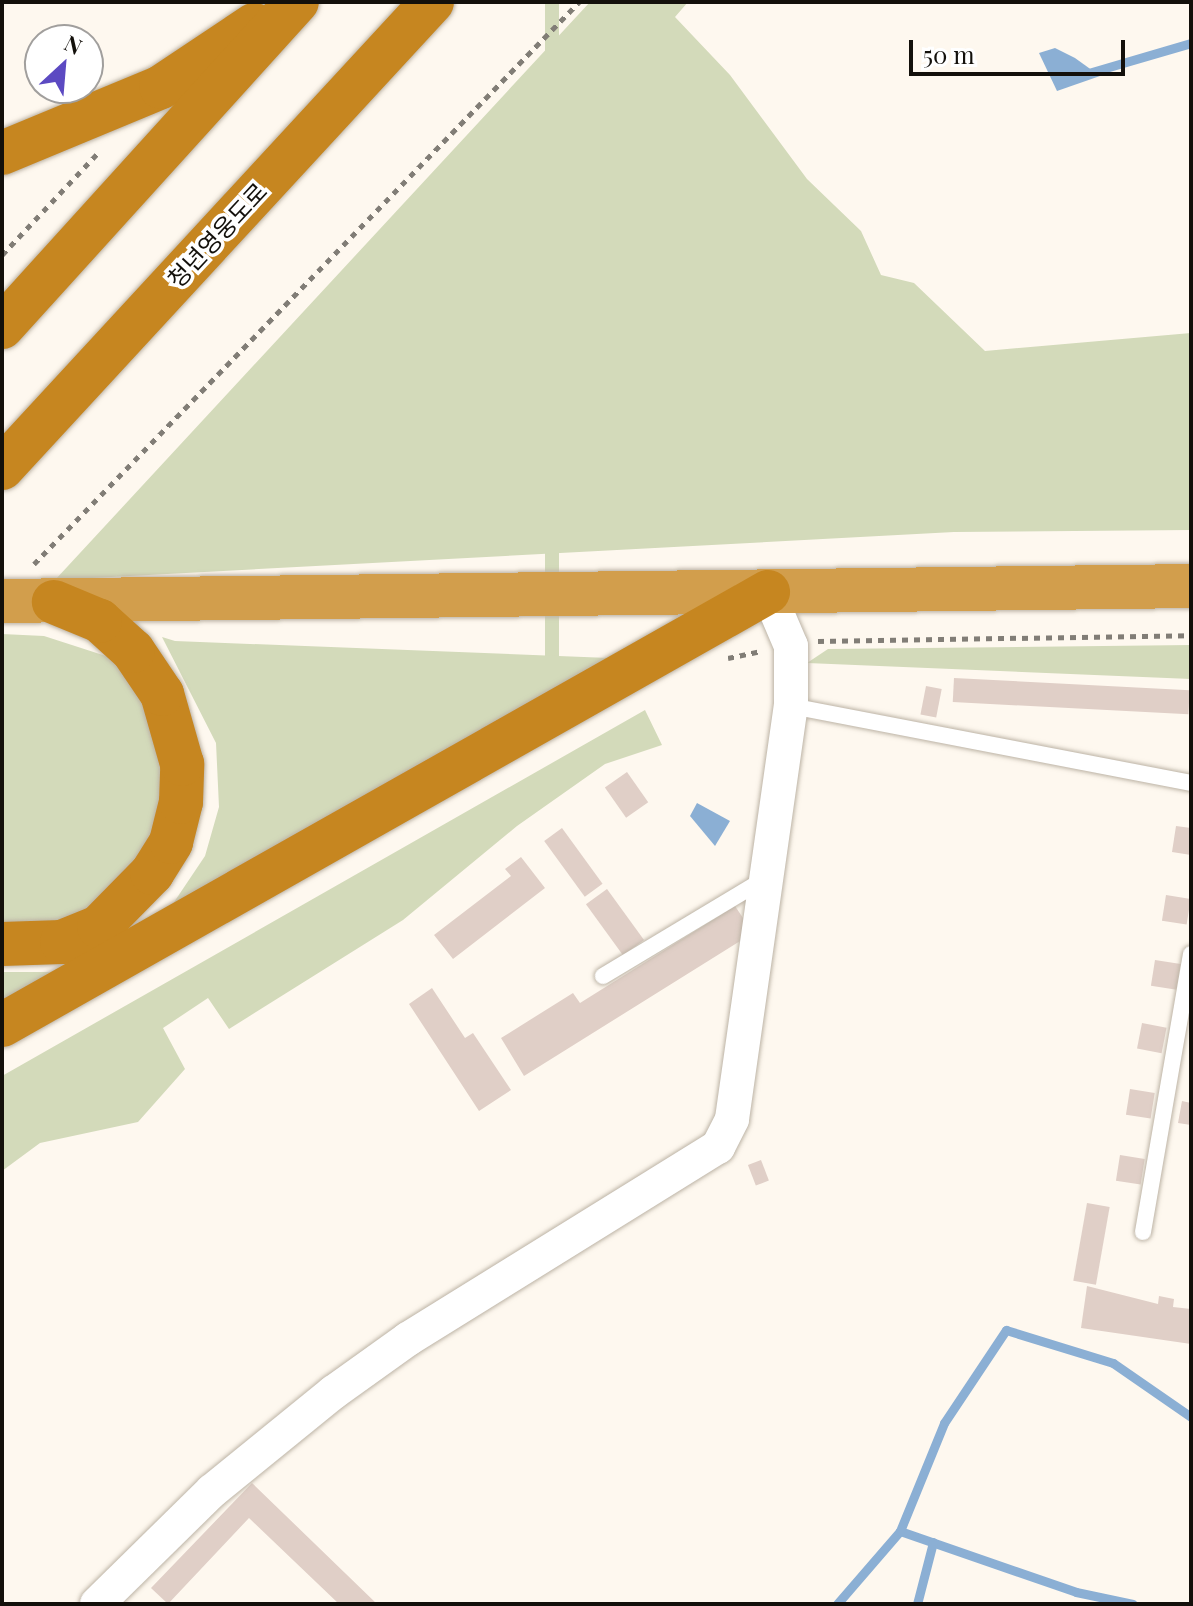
<!DOCTYPE html>
<meta charset="utf-8">
<style>
body{margin:0}
#map{position:relative;width:1193px;height:1606px;overflow:hidden;background:#fef8ef;font-family:"Playfair Display","Noto Sans KR",serif}
div>[style]{position:absolute}
.green>*{inset:0;background:#d3daba;transform-origin:0 0}
.water>*{inset:0;background:#8bafd4}
.stream>*{height:9px;margin:-4.5px;padding:0 4.5px;transform-origin:4.5px;border-radius:4.5px;background:#8bafd4}
.building>*{inset:0;background:#e0cfc7;transform-origin:0 0}
.path>*{height:5px;margin-top:-2.5px;transform-origin:0;background:repeating-linear-gradient(90deg,#817d76 0 6px,transparent 0 12px)}
.roads{filter:drop-shadow(0 0 2px #bcb3a5) drop-shadow(0 0 2px #bcb3a5)}
.service>*{height:16px;margin:-8px;padding:0 8px;transform-origin:8px;border-radius:8px;background:#fff}
.minor>*{height:34px;margin:-17px;padding:0 17px;transform-origin:17px;border-radius:17px;background:#fff}
.trunk>*{height:44px;margin:-22px;padding:0 22px;transform-origin:22px;border-radius:22px;background:#d29e4c}
.motorway>*{height:44px;margin:-22px;padding:0 22px;transform-origin:22px;border-radius:22px;background:#c68620}
span{translate:-50% -50%;white-space:nowrap;text-align:center;line-height:1.15;-webkit-text-stroke:7px #fff;paint-order:stroke}
.street-label{font-size:24px;color:#13100b}
.frame{position:absolute;inset:0;border:4px solid #13100b;pointer-events:none}
.north{position:absolute;left:24px;top:24px;width:80px;height:80px;box-sizing:border-box;background:#fff;border:2px solid #a19f9d;border-radius:50%;rotate:26deg;font-size:22px;font-weight:700;line-height:32px;text-align:center;color:#13100b}
.north::after{content:'';display:block;margin:auto;width:28px;height:36px;background:#5c4ac2;clip-path:polygon(50% 0,100% 100%,50% 72%,0 100%)}
.scale{position:absolute;left:909px;top:40px;width:216px;height:36px;box-sizing:border-box;border:4px solid #13100b;border-top:0;padding-left:10px;font-size:24px;line-height:28px;white-space:nowrap;color:#13100b;-webkit-text-stroke:6px #fff;paint-order:stroke}
</style>
<div id="map">
<div class="green">
<div style="left:545px;top:2px;width:14px;height:720px"></div>
<div style="clip-path:polygon(590px 2px,688px 2px,675px 17px,730px 75px,807px 179px,861px 231px,881px 275px,914px 283px,985px 351px,1191px 333px,1191px 530px,954px 532px,55px 580px)"></div>
<div style="clip-path:polygon(2px 634px,44px 636px,109px 657px,157px 704px,172px 810px,110px 909px,2px 936px)"></div>
<div style="clip-path:polygon(162px 637px,175px 641px,609px 658px,162px 920px,205px 856px,219px 807px,216px 743px)"></div>
<div style="clip-path:polygon(1191px 645px,1191px 679px,807px 663px,828px 649px)"></div>
<div style="clip-path:polygon(645px 710px,662px 745px,605px 764px,517px 826px,403px 920px,229px 1029px,208px 998px,163px 1028px,185px 1069px,138px 1122px,40px 1143px,2px 1171px,2px 1076px)"></div>
<div style="clip-path:polygon(88px 962px,2px 1011px,2px 972px,51px 972px)"></div>
</div>
<div class="water">
<div style="clip-path:polygon(1055px 48px,1075px 58px,1100px 76px,1057px 91px,1039px 53px)"></div>
<div style="clip-path:polygon(697px 803px,730px 821px,715px 846px,690px 816px)"></div>
</div>
<div class="stream">
<div style="left:1085px;top:74px;width:110px;rotate:-16.3deg"></div>
<div style="left:900px;top:1531px;width:186px;rotate:19.1deg"></div>
<div style="left:1076px;top:1592px;width:58px;rotate:11.9deg"></div>
<div style="left:837px;top:1604px;width:96px;rotate:-49.2deg"></div>
<div style="left:900px;top:1531px;width:117px;rotate:-67.8deg"></div>
<div style="left:944px;top:1423px;width:112px;rotate:-56.3deg"></div>
<div style="left:1006px;top:1330px;width:112px;rotate:17.1deg"></div>
<div style="left:1113px;top:1363px;width:95px;rotate:34.7deg"></div>
<div style="left:917px;top:1604px;width:64px;rotate:-75.5deg"></div>
</div>
<div class="building">
<div style="left:954px;top:678px;width:236px;height:24px;rotate:3deg"></div>
<div style="left:926px;top:686px;width:16px;height:29px;rotate:11deg"></div>
<div style="left:627px;top:772px;width:37px;height:27px;rotate:55deg"></div>
<div style="clip-path:polygon(1176px 826px,1191px 828px,1191px 855px,1172px 852px)"></div>
<div style="left:562px;top:828px;width:69px;height:22px;rotate:54deg"></div>
<div style="clip-path:polygon(521px 857px,545px 888px,453px 959px,434px 935px,511px 876px,505px 869px)"></div>
<div style="left:607px;top:889px;width:63px;height:26px;rotate:54deg"></div>
<div style="left:1166px;top:895px;width:25px;height:26px;rotate:9deg"></div>
<div style="clip-path:polygon(735px 906px,753px 933px,524px 1076px,501px 1038px,573px 993px,580px 1003px)"></div>
<div style="left:1155px;top:960px;width:26px;height:26px;rotate:9deg"></div>
<div style="clip-path:polygon(432px 988px,465px 1038px,473px 1033px,511px 1090px,479px 1111px,409px 1004px)"></div>
<div style="left:1142px;top:1023px;width:25px;height:26px;rotate:11deg"></div>
<div style="left:1130px;top:1089px;width:25px;height:26px;rotate:9deg"></div>
<div style="clip-path:polygon(1182px 1101px,1191px 1103px,1191px 1125px,1178px 1123px)"></div>
<div style="left:1120px;top:1155px;width:25px;height:26px;rotate:9deg"></div>
<div style="left:761px;top:1160px;width:22px;height:14px;rotate:69deg"></div>
<div style="left:1087px;top:1203px;width:23px;height:79px;rotate:10deg"></div>
<div style="clip-path:polygon(1087px 1286px,1158px 1304px,1159px 1296px,1174px 1299px,1173px 1307px,1191px 1309px,1191px 1344px,1081px 1328px)"></div>
<div style="clip-path:polygon(252px 1483px,377px 1604px,339px 1604px,249px 1518px,168px 1604px,151px 1588px)"></div>
</div>
<div class="path">
<div style="left:2px;top:255px;width:139px;rotate:-46.8deg"></div>
<div style="left:34px;top:564px;width:783px;rotate:-45.88deg"></div>
<div style="left:818px;top:641px;width:373px;rotate:-0.9deg"></div>
<div style="left:728px;top:658px;width:34px;rotate:-12deg"></div>
</div>
<div class="roads">
<div class="service">
<div style="left:791px;top:706px;width:407px;rotate:10.9deg"></div>
<div style="left:603px;top:976px;width:190px;rotate:-31deg"></div>
<div style="left:1143px;top:1232px;width:282px;rotate:-80.2deg"></div>
</div>
<div class="minor">
<div style="left:97px;top:1604px;width:161px;rotate:-44.5deg"></div>
<div style="left:212px;top:1491px;width:157px;rotate:-39.1deg"></div>
<div style="left:334px;top:1392px;width:91px;rotate:-35.6deg"></div>
<div style="left:408px;top:1339px;width:365px;rotate:-31.8deg"></div>
<div style="left:718px;top:1147px;width:31px;rotate:-63deg"></div>
<div style="left:732px;top:1119px;width:417px;rotate:-81.9deg"></div>
<div style="left:791px;top:706px;width:60px;rotate:-90deg"></div>
<div style="left:791px;top:646px;width:59px;rotate:-113.1deg"></div>
</div>
<div class="trunk">
<div style="left:2px;top:601px;width:1189px;rotate:-0.72deg"></div>
</div>
<div class="motorway">
<div style="left:2px;top:153px;width:172px;rotate:-22.5deg"></div>
<div style="left:161px;top:87px;width:112px;rotate:-33.7deg"></div>
<div style="left:2px;top:327px;width:439px;rotate:-47.8deg"></div>
<div style="left:2px;top:468px;width:634px;rotate:-47.3deg"></div>
<div style="left:2px;top:944px;width:60px;rotate:-1.9deg"></div>
<div style="left:62px;top:942px;width:40px;rotate:-22deg"></div>
<div style="left:99px;top:927px;width:76px;rotate:-45.5deg"></div>
<div style="left:152px;top:873px;width:36px;rotate:-58deg"></div>
<div style="left:171px;top:842px;width:41px;rotate:-76deg"></div>
<div style="left:181px;top:802px;width:38px;rotate:-88deg"></div>
<div style="left:182px;top:764px;width:73px;rotate:-105.9deg"></div>
<div style="left:162px;top:694px;width:52px;rotate:-124deg"></div>
<div style="left:133px;top:651px;width:45px;rotate:-137.7deg"></div>
<div style="left:100px;top:621px;width:50px;rotate:-157.6deg"></div>
<div style="left:2px;top:1025px;width:880px;rotate:-29.48deg"></div>
</div>
</div>
<div class="street-label">
<span style="left:217px;top:235px;rotate:-47deg">청년영웅도로</span>
</div>
<div class="frame"></div>
<div class="north">N</div>
<div class="scale">50 m</div>
</div>
